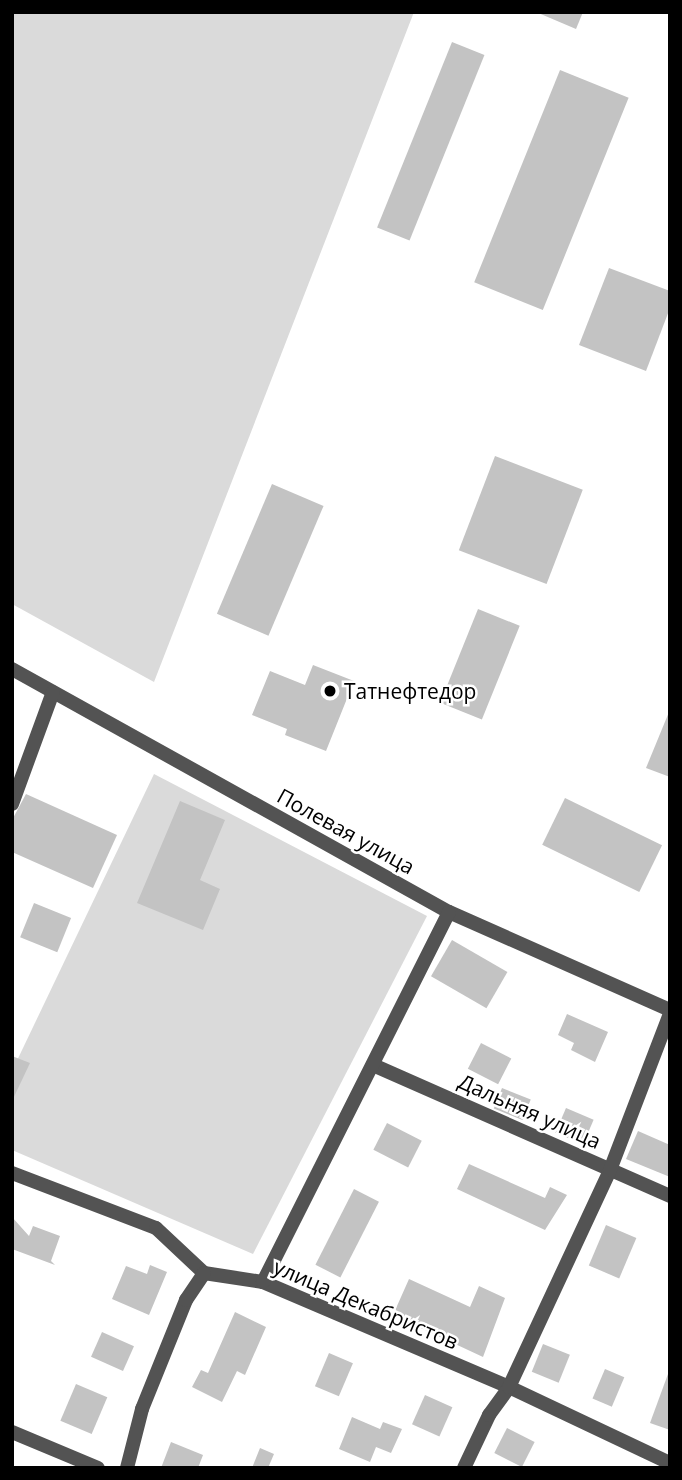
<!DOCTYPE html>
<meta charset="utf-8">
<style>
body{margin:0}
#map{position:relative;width:682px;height:1480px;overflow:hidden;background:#fff;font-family:"Open Sans",sans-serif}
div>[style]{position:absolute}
.green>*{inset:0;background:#dadada}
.building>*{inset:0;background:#c3c3c3;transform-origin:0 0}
.street>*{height:14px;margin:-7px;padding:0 7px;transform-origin:7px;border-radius:7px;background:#535353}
.dots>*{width:19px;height:19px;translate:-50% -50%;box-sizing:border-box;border:4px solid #fff;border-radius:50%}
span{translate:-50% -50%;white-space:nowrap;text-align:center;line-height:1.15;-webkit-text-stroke:5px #fff;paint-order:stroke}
.poi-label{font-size:21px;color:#000}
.left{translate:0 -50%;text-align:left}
.street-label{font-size:21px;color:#000}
.frame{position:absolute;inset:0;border:14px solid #000;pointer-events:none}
</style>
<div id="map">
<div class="green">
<div style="clip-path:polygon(12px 12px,414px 12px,154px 682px,12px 604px)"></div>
<div style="clip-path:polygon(154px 774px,427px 916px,253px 1254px,12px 1150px,12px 1071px)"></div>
</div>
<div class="building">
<div style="clip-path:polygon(536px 12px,583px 12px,576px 29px)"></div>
<div style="left:452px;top:42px;width:35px;height:200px;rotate:22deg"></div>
<div style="left:560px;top:70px;width:74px;height:229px;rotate:22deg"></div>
<div style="clip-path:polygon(609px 268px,670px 291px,670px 308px,646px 371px,579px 345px)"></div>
<div style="left:495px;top:456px;width:94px;height:101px;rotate:21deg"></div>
<div style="left:272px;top:484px;width:56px;height:141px;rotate:23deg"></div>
<div style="left:478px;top:609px;width:45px;height:101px;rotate:22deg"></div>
<div style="clip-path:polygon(313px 665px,354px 681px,326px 751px,285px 735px,287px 729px,252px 715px,270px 671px,305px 685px)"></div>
<div style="clip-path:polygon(669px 712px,670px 712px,670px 777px,646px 768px)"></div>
<div style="clip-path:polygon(26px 794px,117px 835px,93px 888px,12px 852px,12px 820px)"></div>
<div style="left:565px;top:798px;width:108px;height:52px;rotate:26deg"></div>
<div style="clip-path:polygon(180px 801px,225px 820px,200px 880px,220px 889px,203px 930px,137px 903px)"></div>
<div style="left:34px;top:903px;width:40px;height:37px;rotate:22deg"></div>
<div style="left:452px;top:940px;width:64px;height:42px;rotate:30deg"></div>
<div style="clip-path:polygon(567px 1014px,608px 1032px,595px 1062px,571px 1050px,574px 1043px,558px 1035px)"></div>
<div style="left:481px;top:1043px;width:34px;height:29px;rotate:27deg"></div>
<div style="clip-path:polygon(12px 1056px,30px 1063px,12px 1101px)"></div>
<div style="left:502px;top:1088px;width:31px;height:22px;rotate:22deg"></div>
<div style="left:566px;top:1108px;width:30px;height:27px;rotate:23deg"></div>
<div style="left:387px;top:1123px;width:39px;height:30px;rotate:27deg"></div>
<div style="clip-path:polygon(638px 1131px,670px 1145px,670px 1177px,626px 1159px)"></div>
<div style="clip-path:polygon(469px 1164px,545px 1198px,550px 1187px,567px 1195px,545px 1230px,457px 1189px)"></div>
<div style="left:354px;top:1189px;width:28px;height:85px;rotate:27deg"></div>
<div style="clip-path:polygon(12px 1217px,29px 1236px,33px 1226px,60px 1236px,51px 1261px,55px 1265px,12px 1249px)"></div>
<div style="left:606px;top:1225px;width:33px;height:44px;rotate:23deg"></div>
<div style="clip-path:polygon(150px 1265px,167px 1272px,149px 1315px,112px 1299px,126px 1266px,147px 1274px)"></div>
<div style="clip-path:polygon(409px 1279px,470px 1307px,479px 1286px,505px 1298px,483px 1357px,393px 1315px)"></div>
<div style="clip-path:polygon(235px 1312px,266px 1327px,245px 1375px,237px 1371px,222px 1402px,192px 1387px,201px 1370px,208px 1373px)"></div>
<div style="left:102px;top:1332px;width:35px;height:27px;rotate:24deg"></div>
<div style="left:543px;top:1344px;width:29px;height:30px;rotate:22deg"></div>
<div style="left:329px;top:1353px;width:26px;height:36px;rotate:23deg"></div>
<div style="left:605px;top:1369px;width:21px;height:32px;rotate:23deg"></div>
<div style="clip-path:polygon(668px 1374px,670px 1375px,670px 1430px,650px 1423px)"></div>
<div style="left:76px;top:1384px;width:34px;height:40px;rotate:23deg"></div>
<div style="left:425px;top:1395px;width:30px;height:32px;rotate:24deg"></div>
<div style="clip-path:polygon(352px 1417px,380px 1429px,383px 1422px,402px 1429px,391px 1453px,376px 1447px,370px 1462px,339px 1449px)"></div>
<div style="left:507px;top:1428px;width:31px;height:28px;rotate:27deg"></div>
<div style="clip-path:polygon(171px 1442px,203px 1455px,198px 1468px,161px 1468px)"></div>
<div style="clip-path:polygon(260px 1448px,274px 1454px,268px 1468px,252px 1468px)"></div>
</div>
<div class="street">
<div style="left:12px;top:669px;width:500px;rotate:29.08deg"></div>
<div style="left:449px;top:912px;width:242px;rotate:23.9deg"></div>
<div style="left:12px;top:804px;width:119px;rotate:-69.9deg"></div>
<div style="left:373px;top:1065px;width:325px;rotate:23.8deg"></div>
<div style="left:12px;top:1173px;width:154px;rotate:20.9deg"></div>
<div style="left:156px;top:1228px;width:66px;rotate:43.2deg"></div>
<div style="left:204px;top:1273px;width:60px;rotate:8.7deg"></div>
<div style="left:263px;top:1282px;width:267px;rotate:23.1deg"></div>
<div style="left:509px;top:1387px;width:178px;rotate:25.3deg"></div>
<div style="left:263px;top:1282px;width:414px;rotate:-63.3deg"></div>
<div style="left:12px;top:1432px;width:93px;rotate:22.7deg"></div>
<div style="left:127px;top:1468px;width:61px;rotate:-75.7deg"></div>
<div style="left:142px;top:1409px;width:118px;rotate:-68deg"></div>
<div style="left:186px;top:1300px;width:32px;rotate:-56deg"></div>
<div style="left:464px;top:1468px;width:59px;rotate:-64.7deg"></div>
<div style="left:489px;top:1415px;width:34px;rotate:-54deg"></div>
<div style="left:509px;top:1387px;width:239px;rotate:-65deg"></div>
<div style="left:610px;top:1170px;width:167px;rotate:-69deg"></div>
</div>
<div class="dots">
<div style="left:330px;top:691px;background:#000"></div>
</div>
<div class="poi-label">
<span class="left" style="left:344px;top:691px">Татнефтедор</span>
</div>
<div class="street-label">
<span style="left:346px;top:831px;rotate:29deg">Полевая улица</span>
<span style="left:530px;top:1111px;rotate:24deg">Дальняя улица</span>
<span style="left:366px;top:1304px;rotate:23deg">улица Декабристов</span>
</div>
<div class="frame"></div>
</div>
